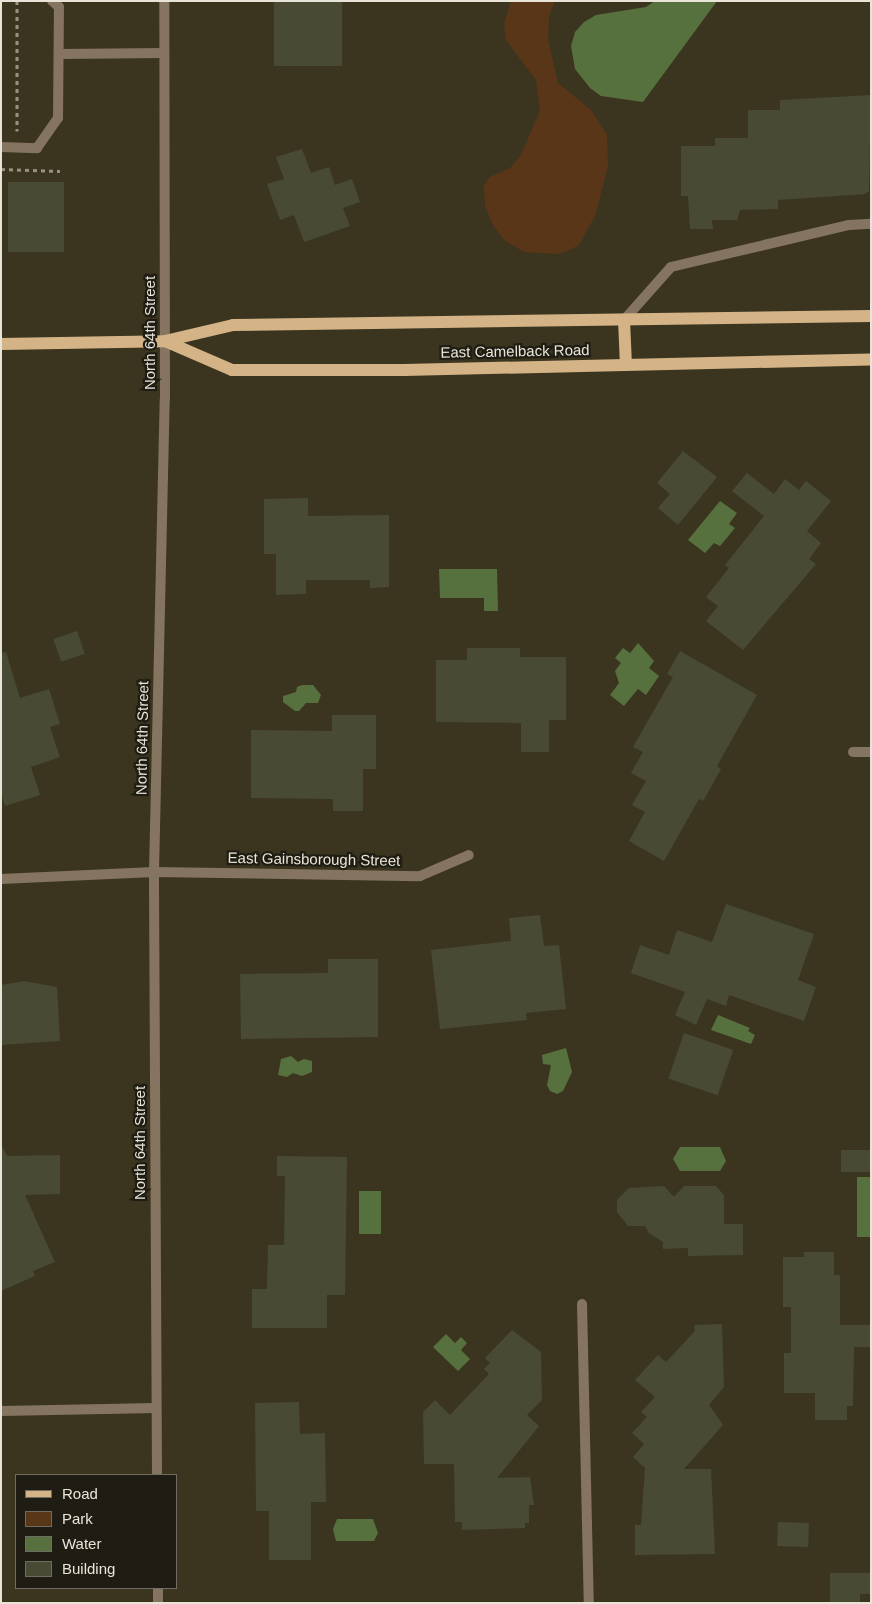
<!DOCTYPE html>
<style>
body{margin:0}
#map{position:relative;width:872px;height:1604px;overflow:hidden;background:#3b3520;font-family:Arial,sans-serif}
div>[style]{position:absolute}
.green>*{inset:0;background:#5a3619}
.water>*{inset:0;background:#56713d;transform-origin:0 0}
.building>*{inset:0;background:#484a34;transform-origin:0 0}
.path>*{height:3px;margin-top:-1.5px;transform-origin:0;background:repeating-linear-gradient(90deg,#979282 0 4px,transparent 0 8px)}
.service>*{height:10px;margin:-5px;padding:0 5px;transform-origin:5px;border-radius:5px;background:#857560}
.minor>*{height:10px;margin:-5px;padding:0 5px;transform-origin:5px;border-radius:5px;background:#857560}
.tertiary>*{height:10px;margin:-5px;padding:0 5px;transform-origin:5px;border-radius:5px;background:#857560}
.primary>*{height:12px;margin:-6px;padding:0 6px;transform-origin:6px;border-radius:6px;background:#d4b487}
span{translate:-50% -50%;white-space:nowrap;text-align:center;line-height:1.15;-webkit-text-stroke:4.5px #1f1d13;paint-order:stroke}
.street-label{font-size:15px;color:#e8e4d8}
.frame{position:absolute;inset:0;border:2px solid #e8e4d8;pointer-events:none}
.legend{position:absolute;left:15px;top:1474px;width:162px;height:115px;box-sizing:border-box;background:#1f1d13;border:1px solid #6f6d62;margin:0;padding:6px 9px;list-style:none;font-size:15px;color:#e8e4d8}
.legend li{display:flex;align-items:center;gap:10px;height:25px}
.legend b{width:25px;border:1px solid #6f6d62}
</style>
<div id="map">
<div class="green">
<div style="clip-path:polygon(511px 1px,555px 1px,549px 16px,548px 40px,558px 83px,591px 110px,607px 135px,608px 166px,595px 216px,578px 246px,559px 254px,524px 252px,504px 240px,493px 225px,485px 206px,484px 185px,490px 177px,510px 168px,520px 157px,540px 111px,536px 80px,506px 40px,504px 23px)"></div>
</div>
<div class="water">
<div style="clip-path:polygon(655px 1px,717px 1px,643px 102px,601px 96px,590px 88px,575px 69px,571px 46px,575px 32px,584px 22px,596px 15px,646px 7px)"></div>
<div style="clip-path:polygon(720px 501px,737px 513px,729px 524px,735px 528px,720px 546px,714px 543px,705px 553px,688px 540px)"></div>
<div style="clip-path:polygon(439px 569px,497px 569px,498px 611px,484px 611px,484px 598px,440px 598px)"></div>
<div style="clip-path:polygon(638px 643px,654px 661px,649px 668px,659px 676px,646px 695px,638px 689px,624px 706px,610px 695px,619px 683px,615px 671px,621px 663px,615px 658px,623px 648px,630px 653px)"></div>
<div style="clip-path:polygon(302px 685px,313px 685px,321px 695px,318px 703px,306px 703px,299px 711px,295px 711px,283px 702px,283px 696px,296px 692px,297px 687px)"></div>
<div style="clip-path:polygon(718px 1015px,750px 1028px,748px 1031px,755px 1035px,751px 1044px,711px 1030px)"></div>
<div style="clip-path:polygon(566px 1048px,572px 1072px,563px 1091px,557px 1094px,550px 1091px,547px 1085px,551px 1065px,543px 1064px,542px 1055px)"></div>
<div style="clip-path:polygon(291px 1056px,298px 1062px,304px 1059px,312px 1061px,312px 1072px,302px 1076px,293px 1073px,287px 1077px,278px 1075px,281px 1059px)"></div>
<div style="clip-path:polygon(680px 1147px,720px 1147px,726px 1161px,720px 1171px,680px 1171px,673px 1159px)"></div>
<div style="left:857px;top:1177px;width:14px;height:60px"></div>
<div style="left:359px;top:1191px;width:22px;height:43px"></div>
<div style="clip-path:polygon(446px 1334px,455px 1343px,461px 1337px,467px 1343px,461px 1350px,470px 1359px,458px 1371px,433px 1347px)"></div>
<div style="clip-path:polygon(337px 1519px,373px 1519px,378px 1533px,374px 1541px,336px 1541px,333px 1529px)"></div>
</div>
<div class="building">
<div style="left:274px;top:1px;width:68px;height:65px"></div>
<div style="clip-path:polygon(871px 95px,869px 191px,865px 194px,778px 200px,778px 209px,740px 210px,737px 220px,712px 220px,713px 229px,690px 229px,688px 196px,681px 196px,681px 146px,715px 146px,715px 138px,748px 138px,748px 110px,780px 110px,780px 100px)"></div>
<div style="clip-path:polygon(302px 149px,311px 173px,329px 167px,335px 185px,352px 179px,360px 202px,343px 208px,350px 226px,304px 242px,294px 215px,280px 220px,267px 184px,284px 179px,276px 157px)"></div>
<div style="left:8px;top:182px;width:56px;height:70px"></div>
<div style="clip-path:polygon(683px 451px,717px 477px,678px 525px,658px 508px,670px 494px,657px 483px)"></div>
<div style="clip-path:polygon(747px 473px,774px 494px,785px 479px,799px 490px,806px 481px,831px 501px,807px 531px,821px 543px,809px 559px,816px 564px,743px 650px,706px 621px,718px 606px,706px 597px,729px 568px,725px 565px,764px 516px,732px 491px)"></div>
<div style="clip-path:polygon(308px 498px,308px 516px,389px 515px,389px 587px,370px 588px,370px 580px,306px 580px,306px 594px,276px 595px,276px 554px,264px 554px,264px 499px)"></div>
<div style="left:77px;top:631px;width:24px;height:25px;rotate:71deg"></div>
<div style="clip-path:polygon(467px 648px,520px 648px,520px 657px,566px 657px,566px 720px,549px 720px,549px 752px,521px 752px,521px 723px,436px 722px,436px 660px,467px 660px)"></div>
<div style="clip-path:polygon(680px 651px,757px 695px,717px 766px,721px 769px,703px 801px,699px 799px,664px 861px,629px 841px,645px 812px,632px 805px,646px 781px,631px 773px,643px 752px,633px 747px,673px 677px,667px 674px)"></div>
<div style="clip-path:polygon(6px 652px,20px 698px,49px 689px,60px 724px,50px 727px,60px 757px,31px 767px,40px 795px,5px 806px,1px 793px,1px 653px)"></div>
<div style="clip-path:polygon(332px 715px,376px 715px,376px 769px,363px 769px,363px 811px,333px 811px,333px 799px,251px 798px,251px 730px,332px 731px)"></div>
<div style="clip-path:polygon(726px 904px,814px 934px,798px 980px,816px 987px,804px 1021px,729px 995px,726px 1006px,707px 999px,696px 1025px,675px 1015px,685px 992px,631px 973px,640px 945px,669px 955px,677px 930px,712px 942px)"></div>
<div style="clip-path:polygon(540px 915px,544px 946px,559px 945px,566px 1009px,526px 1013px,527px 1020px,440px 1029px,431px 950px,511px 941px,509px 918px)"></div>
<div style="clip-path:polygon(328px 959px,378px 959px,378px 1037px,241px 1039px,240px 974px,328px 973px)"></div>
<div style="clip-path:polygon(24px 981px,57px 987px,60px 1041px,1px 1045px,1px 985px)"></div>
<div style="left:684px;top:1033px;width:52px;height:48px;rotate:19deg"></div>
<div style="clip-path:polygon(1px 1144px,7px 1156px,60px 1155px,60px 1194px,25px 1195px,55px 1262px,33px 1271px,35px 1276px,1px 1291px)"></div>
<div style="left:841px;top:1150px;width:30px;height:22px"></div>
<div style="clip-path:polygon(277px 1156px,347px 1157px,345px 1295px,327px 1295px,327px 1328px,252px 1328px,252px 1289px,267px 1289px,268px 1245px,284px 1245px,285px 1176px,277px 1176px)"></div>
<div style="clip-path:polygon(664px 1186px,674px 1197px,684px 1186px,716px 1186px,724px 1195px,724px 1224px,743px 1224px,743px 1255px,688px 1256px,688px 1248px,663px 1249px,663px 1242px,649px 1233px,645px 1226px,628px 1226px,617px 1212px,617px 1200px,629px 1188px)"></div>
<div style="clip-path:polygon(804px 1252px,834px 1252px,834px 1275px,840px 1275px,840px 1325px,871px 1325px,871px 1347px,854px 1347px,853px 1406px,847px 1406px,847px 1420px,815px 1420px,815px 1393px,784px 1393px,784px 1353px,791px 1353px,791px 1307px,783px 1307px,783px 1257px,804px 1257px)"></div>
<div style="clip-path:polygon(722px 1324px,724px 1387px,709px 1405px,723px 1425px,684px 1469px,711px 1469px,715px 1554px,635px 1555px,635px 1525px,641px 1525px,645px 1468px,633px 1457px,644px 1444px,632px 1433px,647px 1417px,641px 1412px,655px 1397px,635px 1380px,658px 1355px,666px 1362px,695px 1331px,694px 1325px)"></div>
<div style="clip-path:polygon(512px 1330px,541px 1352px,542px 1400px,527px 1415px,539px 1426px,497px 1478px,530px 1477px,534px 1505px,529px 1505px,529px 1523px,525px 1523px,525px 1528px,462px 1530px,462px 1522px,455px 1522px,454px 1464px,424px 1464px,423px 1412px,435px 1400px,450px 1415px,489px 1374px,484px 1369px,490px 1363px,485px 1358px)"></div>
<div style="clip-path:polygon(299px 1402px,300px 1434px,325px 1433px,326px 1502px,311px 1502px,311px 1560px,269px 1560px,269px 1511px,256px 1511px,255px 1403px)"></div>
<div style="left:778px;top:1522px;width:31px;height:24px;rotate:2deg"></div>
<div style="clip-path:polygon(830px 1573px,871px 1573px,871px 1594px,860px 1594px,860px 1603px,830px 1603px)"></div>
</div>
<div class="path">
<div style="left:17px;top:1px;width:130px;rotate:90deg"></div>
<div style="left:1px;top:169px;width:59px;rotate:1.9deg"></div>
</div>
<div class="service">
<div style="left:61px;top:54px;width:103px;rotate:-0.6deg"></div>
<div style="left:1px;top:147px;width:36px;rotate:2deg"></div>
<div style="left:37px;top:148px;width:37px;rotate:-55deg"></div>
<div style="left:58px;top:118px;width:111px;rotate:-89.5deg"></div>
<div style="left:59px;top:7px;width:9px;rotate:-139deg"></div>
<div style="left:624px;top:320px;width:71px;rotate:-48.4deg"></div>
<div style="left:671px;top:267px;width:183px;rotate:-13.3deg"></div>
<div style="left:849px;top:225px;width:22px;rotate:-3deg"></div>
<div style="left:582px;top:1304px;width:299px;rotate:88.7deg"></div>
</div>
<div class="minor">
<div style="left:853px;top:752px;width:18px"></div>
<div style="left:1px;top:879px;width:153px;rotate:-2.6deg"></div>
<div style="left:154px;top:872px;width:266px;rotate:0.9deg"></div>
<div style="left:420px;top:876px;width:53px;rotate:-23.2deg"></div>
<div style="left:1px;top:1411px;width:155px;rotate:-1.1deg"></div>
</div>
<div class="tertiary">
<div style="left:157px;top:1475px;width:603px;rotate:-90.29deg"></div>
<div style="left:154px;top:872px;width:473px;rotate:-88.7deg"></div>
<div style="left:165px;top:399px;width:398px;rotate:-90.1deg"></div>
<div style="left:158px;top:1588px;width:15px;rotate:90deg"></div>
</div>
<div class="primary">
<div style="left:624px;top:320px;width:45px;rotate:87.5deg"></div>
<div style="left:165px;top:341px;width:73px;rotate:23.4deg"></div>
<div style="left:232px;top:370px;width:172px"></div>
<div style="left:404px;top:370px;width:467px;rotate:-1.3deg"></div>
<div style="left:1px;top:344px;width:164px;rotate:-1deg"></div>
<div style="left:165px;top:341px;width:70px;rotate:-13.2deg"></div>
<div style="left:233px;top:325px;width:638px;rotate:-0.81deg"></div>
</div>
<div class="street-label">
<span style="left:150px;top:333px;rotate:-90deg">North 64th Street</span>
<span style="left:515px;top:351px;rotate:-1deg">East Camelback Road</span>
<span style="left:142px;top:738px;rotate:-89deg">North 64th Street</span>
<span style="left:314px;top:859px;rotate:1deg">East Gainsborough Street</span>
<span style="left:140px;top:1143px;rotate:-90deg">North 64th Street</span>
</div>
<div class="frame"></div>
<ul class="legend">
<li><b style="height:6px;background:#d4b487"></b>Road</li>
<li><b style="height:14px;background:#5a3619"></b>Park</li>
<li><b style="height:14px;background:#56713d"></b>Water</li>
<li><b style="height:14px;background:#484a34"></b>Building</li>
</ul>
</div>
